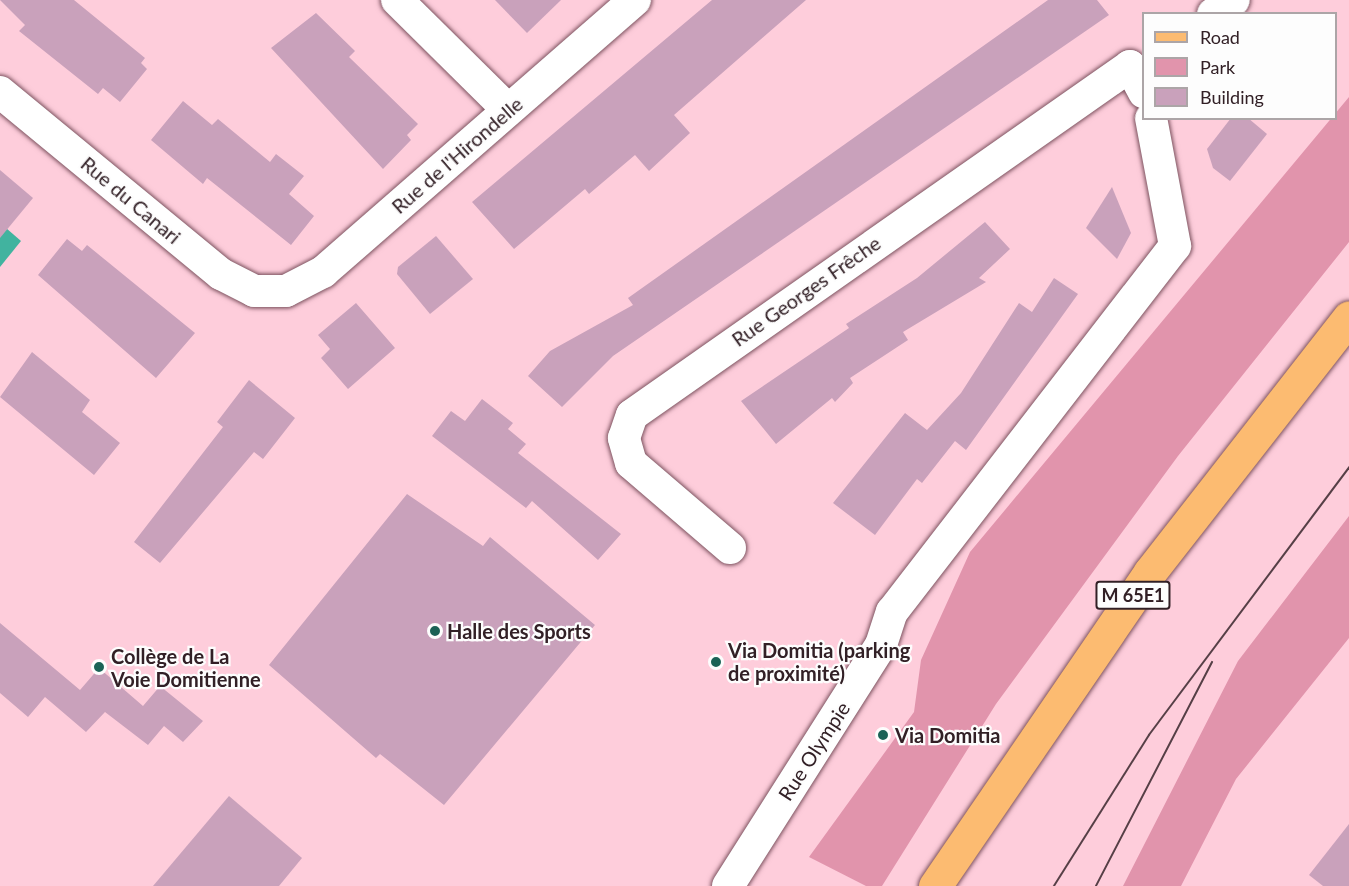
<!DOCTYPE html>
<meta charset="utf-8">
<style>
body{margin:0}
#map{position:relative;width:1349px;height:886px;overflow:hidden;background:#fecddb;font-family:Lato,sans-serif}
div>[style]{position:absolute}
.green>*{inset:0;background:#e194ac}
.water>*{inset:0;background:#41b39f}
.building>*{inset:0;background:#c9a1bb}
.roads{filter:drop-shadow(0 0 2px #7d5360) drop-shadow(0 0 2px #7d5360)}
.minor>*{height:32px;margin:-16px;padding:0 16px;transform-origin:16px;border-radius:16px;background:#fff}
.major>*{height:33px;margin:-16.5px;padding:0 16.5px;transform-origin:16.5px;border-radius:16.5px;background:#fcbb71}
.tram>*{height:1.5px;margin:-0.75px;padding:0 0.75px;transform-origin:0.75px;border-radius:0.75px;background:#563f46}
.dots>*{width:16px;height:16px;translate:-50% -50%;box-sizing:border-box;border:3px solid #fdfdfd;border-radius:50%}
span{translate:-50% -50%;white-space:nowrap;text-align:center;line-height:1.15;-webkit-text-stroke:4.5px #fdfdfd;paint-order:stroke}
.shield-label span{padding:2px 4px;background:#fdfdfd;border:2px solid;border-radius:4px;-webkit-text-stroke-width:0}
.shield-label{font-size:18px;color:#322026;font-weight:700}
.street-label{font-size:20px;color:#322026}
.poi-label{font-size:20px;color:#322026;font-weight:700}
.left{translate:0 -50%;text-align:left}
.legend{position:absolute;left:1142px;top:12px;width:195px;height:108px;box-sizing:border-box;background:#fdfdfd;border:2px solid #aca5a7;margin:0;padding:8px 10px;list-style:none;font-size:18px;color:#322026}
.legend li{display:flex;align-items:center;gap:12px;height:30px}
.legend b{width:30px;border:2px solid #aca5a7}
</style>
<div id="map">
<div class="green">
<div style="clip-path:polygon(1349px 97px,1349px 242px,1178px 456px,996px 704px,882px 886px,866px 886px,809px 857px,914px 712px,921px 660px,970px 552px)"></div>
<div style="clip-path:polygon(1349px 516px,1349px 638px,1236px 779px,1181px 886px,1123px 886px,1238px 661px)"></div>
</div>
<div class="water">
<div style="clip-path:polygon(6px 228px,21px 241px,0 267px,0 235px)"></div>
</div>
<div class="building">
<div style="clip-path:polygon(0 0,74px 0,145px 58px,141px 63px,147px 69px,120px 102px,103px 88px,98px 94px,19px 31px,25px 25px)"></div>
<div style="clip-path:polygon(495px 0,561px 0,527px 33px)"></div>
<div style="clip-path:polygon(712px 0,806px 0,674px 115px,690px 133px,649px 171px,635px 155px,589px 194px,585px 189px,514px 249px,472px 202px)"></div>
<div style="clip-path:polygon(1048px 0,1097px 0,1109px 15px,613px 356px,562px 407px,528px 376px,550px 351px,633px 305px,628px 298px)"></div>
<div style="clip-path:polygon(316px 13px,355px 51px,349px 57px,418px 124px,407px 135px,411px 140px,383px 169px,271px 48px)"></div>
<div style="clip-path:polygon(183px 101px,212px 125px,218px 119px,270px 162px,276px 154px,304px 176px,289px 194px,314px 216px,291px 245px,207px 178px,203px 184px,151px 140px)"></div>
<div style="clip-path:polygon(1231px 118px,1248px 118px,1267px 134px,1230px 181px,1213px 168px,1207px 149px)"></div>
<div style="clip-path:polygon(0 170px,33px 198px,0 238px)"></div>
<div style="clip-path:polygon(1112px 187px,1131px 233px,1117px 259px,1086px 228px)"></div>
<div style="clip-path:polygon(985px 222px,1010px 249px,979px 278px,986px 282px,903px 332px,908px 340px,850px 378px,853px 383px,835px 402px,832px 398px,776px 444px,741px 401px,849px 328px,846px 324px,917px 278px)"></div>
<div style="clip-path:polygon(436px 236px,473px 279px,430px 314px,397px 274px,398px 267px)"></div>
<div style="clip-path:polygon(67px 239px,82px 251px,87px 245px,195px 333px,156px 378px,38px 275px)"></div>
<div style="clip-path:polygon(1054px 278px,1078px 294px,966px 450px,955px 441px,922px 483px,917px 479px,875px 535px,833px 503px,905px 413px,927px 430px,961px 393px,1019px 303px,1032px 312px)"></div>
<div style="clip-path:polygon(356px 303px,395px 348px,348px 389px,321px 358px,330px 349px,318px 335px)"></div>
<div style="clip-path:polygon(32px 352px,90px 400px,82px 412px,120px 443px,94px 475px,0 397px)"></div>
<div style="clip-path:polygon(249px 380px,295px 418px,263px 459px,254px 452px,160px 563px,134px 542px,223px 427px,217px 422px)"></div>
<div style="clip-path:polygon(482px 399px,513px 423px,508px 429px,526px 444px,518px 453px,621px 534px,598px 560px,532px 501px,526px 508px,432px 436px,451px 411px,465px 421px)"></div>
<div style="clip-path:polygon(407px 494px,483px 546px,490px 537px,595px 625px,444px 805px,380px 754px,376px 758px,269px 665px)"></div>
<div style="clip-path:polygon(0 623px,80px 690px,99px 668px,143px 706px,160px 686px,203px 721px,183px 742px,164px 726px,148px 745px,105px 712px,86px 732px,45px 697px,28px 717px,0 693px)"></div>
<div style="clip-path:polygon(229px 796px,302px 858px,279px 886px,153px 886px)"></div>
<div style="clip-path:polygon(1349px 824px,1349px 886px,1323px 886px,1309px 875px)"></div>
</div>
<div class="roads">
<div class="minor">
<div style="left:397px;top:0;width:156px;rotate:44.7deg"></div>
<div style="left:1213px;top:14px;width:25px;rotate:-34deg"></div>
<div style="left:0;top:92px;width:286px;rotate:39.5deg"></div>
<div style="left:221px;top:274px;width:37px;rotate:27deg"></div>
<div style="left:254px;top:291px;width:32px"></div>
<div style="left:286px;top:291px;width:42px;rotate:-27.2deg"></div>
<div style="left:323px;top:272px;width:414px;rotate:-41.1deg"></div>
<div style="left:730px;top:548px;width:130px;rotate:-139.4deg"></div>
<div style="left:631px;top:463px;width:26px;rotate:-106deg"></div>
<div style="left:624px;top:438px;width:24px;rotate:-71deg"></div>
<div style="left:632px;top:415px;width:608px;rotate:-35.02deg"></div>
<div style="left:1130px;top:66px;width:30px;rotate:62deg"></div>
<div style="left:728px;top:886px;width:285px;rotate:-57.6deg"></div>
<div style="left:881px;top:645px;width:35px;rotate:-72deg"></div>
<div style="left:892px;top:612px;width:463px;rotate:-52.3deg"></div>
<div style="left:1175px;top:246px;width:130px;rotate:-100.6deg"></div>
</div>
<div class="major">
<div style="left:935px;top:886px;width:381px;rotate:-55.6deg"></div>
<div style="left:1150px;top:572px;width:323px;rotate:-52deg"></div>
</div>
</div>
<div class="tram">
<div style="left:1054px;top:886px;width:178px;rotate:-57.8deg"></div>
<div style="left:1149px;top:735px;width:334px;rotate:-53.2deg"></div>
<div style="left:1096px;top:886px;width:252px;rotate:-62.6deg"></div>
</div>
<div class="dots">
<div style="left:435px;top:631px;background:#1b6256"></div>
<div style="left:716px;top:662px;background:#1b6256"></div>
<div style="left:99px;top:667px;background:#1b6256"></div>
<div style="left:883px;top:735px;background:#1b6256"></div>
</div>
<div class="shield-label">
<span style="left:1133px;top:595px">M 65E1</span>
</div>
<div class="street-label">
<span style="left:457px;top:155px;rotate:-41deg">Rue de l'Hirondelle</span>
<span style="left:131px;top:200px;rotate:40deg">Rue du Canari</span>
<span style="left:806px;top:291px;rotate:-35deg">Rue Georges Frêche</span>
<span style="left:814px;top:751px;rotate:-57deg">Rue Olympie</span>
</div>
<div class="poi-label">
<span class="left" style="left:447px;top:631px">Halle des Sports</span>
<span class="left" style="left:728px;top:662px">Via Domitia (parking<br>de proximité)</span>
<span class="left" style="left:111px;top:668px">Collège de La<br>Voie Domitienne</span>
<span class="left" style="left:895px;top:735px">Via Domitia</span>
</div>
<ul class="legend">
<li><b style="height:8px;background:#fcbb71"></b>Road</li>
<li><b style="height:16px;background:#e194ac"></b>Park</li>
<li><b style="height:16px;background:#c9a1bb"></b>Building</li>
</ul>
</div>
